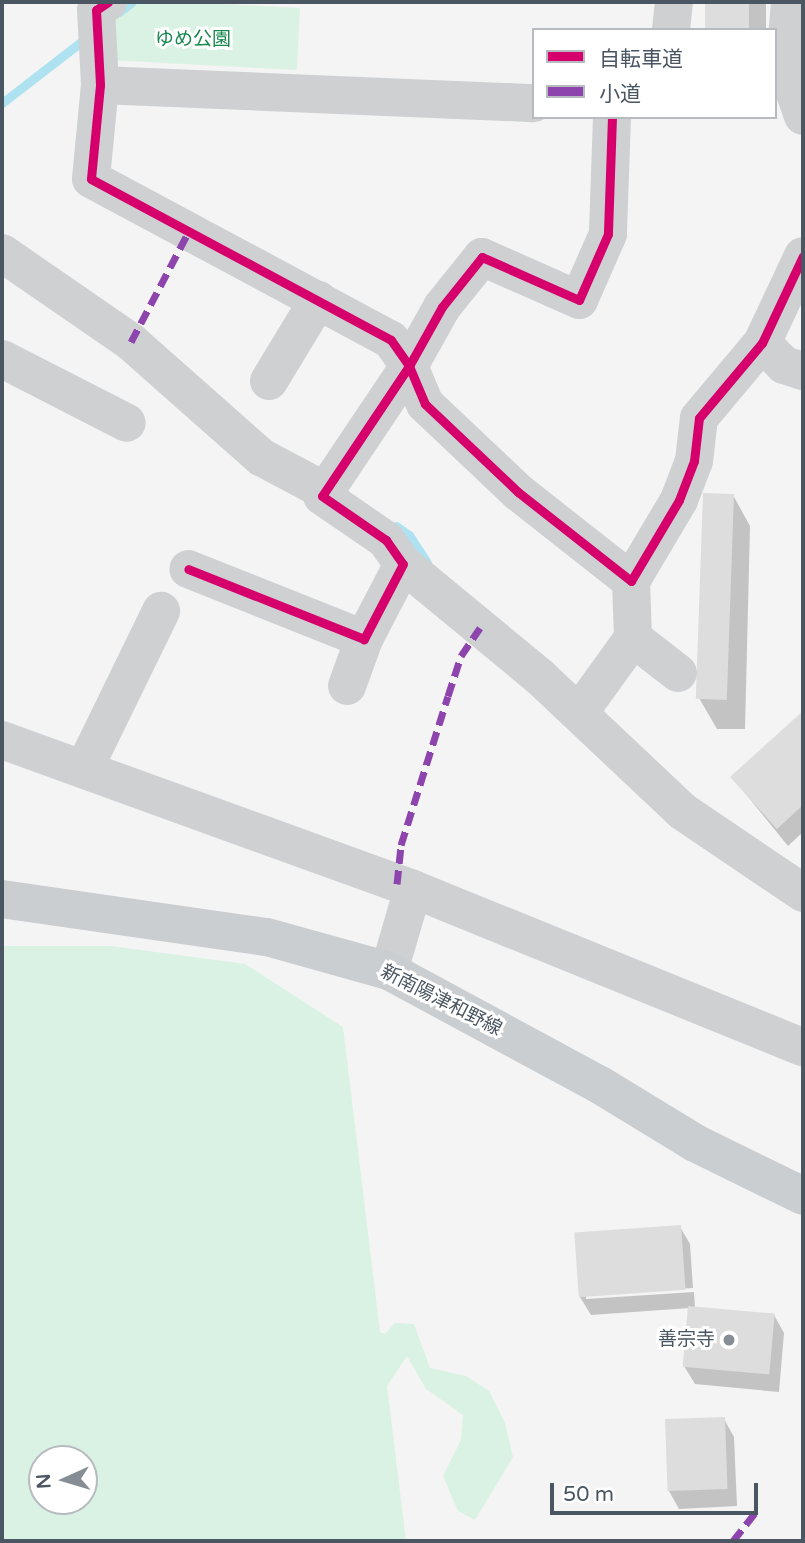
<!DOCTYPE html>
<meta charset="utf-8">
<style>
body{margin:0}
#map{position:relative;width:805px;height:1543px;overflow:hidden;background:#f4f4f4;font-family:"Varela Round","Noto Sans JP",sans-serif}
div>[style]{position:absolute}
.green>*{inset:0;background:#d9f2e3;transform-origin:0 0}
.shadow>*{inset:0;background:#0003;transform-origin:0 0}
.stream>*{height:9px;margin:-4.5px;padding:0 4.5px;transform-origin:4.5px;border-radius:4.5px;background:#aee2f0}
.building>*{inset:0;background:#ddddde;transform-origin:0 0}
.minor>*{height:38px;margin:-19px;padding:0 19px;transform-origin:19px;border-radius:19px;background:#ced0d2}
.major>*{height:38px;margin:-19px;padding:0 19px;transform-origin:19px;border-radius:19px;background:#caced1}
.quiet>*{height:7px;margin-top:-3.5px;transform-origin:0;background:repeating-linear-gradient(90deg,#8e44ad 0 14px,transparent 0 21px)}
.cycleway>*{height:9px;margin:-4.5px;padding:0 4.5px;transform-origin:4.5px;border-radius:4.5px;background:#d6006c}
.dots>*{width:19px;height:19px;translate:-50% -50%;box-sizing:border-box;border:4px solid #fff;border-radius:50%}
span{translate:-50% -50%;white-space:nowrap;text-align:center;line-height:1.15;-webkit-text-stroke:6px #fff;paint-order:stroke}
.park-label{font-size:19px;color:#17864f}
.street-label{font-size:19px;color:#4a5661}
.poi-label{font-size:19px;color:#4a5661}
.right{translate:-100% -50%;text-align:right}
.frame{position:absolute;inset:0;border:4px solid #4a5661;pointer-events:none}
.legend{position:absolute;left:532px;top:28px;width:245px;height:91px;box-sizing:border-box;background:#fff;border:2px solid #b7bbc0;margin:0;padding:9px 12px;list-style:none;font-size:21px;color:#4a5661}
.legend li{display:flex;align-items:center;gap:14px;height:35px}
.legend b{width:35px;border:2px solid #b7bbc0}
.north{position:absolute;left:28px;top:1445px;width:70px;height:70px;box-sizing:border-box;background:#fff;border:2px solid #b7bbc0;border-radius:50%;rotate:266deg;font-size:19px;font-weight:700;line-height:28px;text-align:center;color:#4a5661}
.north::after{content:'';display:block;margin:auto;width:24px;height:32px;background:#868d94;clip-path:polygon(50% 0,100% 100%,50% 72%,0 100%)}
.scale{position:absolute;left:550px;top:1483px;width:208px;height:32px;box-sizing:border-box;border:4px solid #4a5661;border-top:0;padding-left:9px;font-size:21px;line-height:24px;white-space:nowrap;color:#4a5661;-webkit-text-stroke:5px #fff;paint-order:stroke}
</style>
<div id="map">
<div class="green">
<div style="left:300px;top:8px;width:62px;height:185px;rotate:93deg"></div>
<div style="clip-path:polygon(evenodd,2px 946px,111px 946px,245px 964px,343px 1027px,380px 1332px,385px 1334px,395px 1323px,414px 1324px,430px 1368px,466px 1376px,489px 1391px,505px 1423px,513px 1457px,475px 1520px,458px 1511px,443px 1476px,461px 1440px,463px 1415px,426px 1389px,407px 1356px,387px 1386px,406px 1541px,2px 1541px,2px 946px,42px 1459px,84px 1459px,84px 1501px,42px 1501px,42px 1459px)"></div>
</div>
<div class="shadow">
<div style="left:707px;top:2px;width:59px;height:28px"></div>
<div style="clip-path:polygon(733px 495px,750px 526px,745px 729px,717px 729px,699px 698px)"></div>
<div style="clip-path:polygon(803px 713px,803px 832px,788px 846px,732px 777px)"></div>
<div style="clip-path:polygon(680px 1227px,690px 1244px,693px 1288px,586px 1295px,586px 1299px,694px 1292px,695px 1308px,774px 1315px,784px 1333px,779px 1392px,695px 1384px,684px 1366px,690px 1308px,591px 1315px,580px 1297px,576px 1233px)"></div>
<div style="clip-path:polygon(724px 1419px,734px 1437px,737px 1506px,679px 1509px,669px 1491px)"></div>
</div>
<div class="stream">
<div style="left:119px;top:12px;width:16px;rotate:-38deg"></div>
<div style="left:2px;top:103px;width:106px;rotate:-37.7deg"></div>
<div style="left:396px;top:526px;width:16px;rotate:35deg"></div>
<div style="left:409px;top:535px;width:33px;rotate:57deg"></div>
</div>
<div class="building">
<div style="left:705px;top:2px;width:44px;height:28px"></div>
<div style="left:703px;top:493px;width:31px;height:206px;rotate:2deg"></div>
<div style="clip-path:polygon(803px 711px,803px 805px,777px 829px,730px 777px)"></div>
<div style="left:681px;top:1225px;width:65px;height:107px;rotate:86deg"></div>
<div style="left:688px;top:1306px;width:87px;height:61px;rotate:5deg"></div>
<div style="left:725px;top:1417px;width:72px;height:60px;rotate:88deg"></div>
</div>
<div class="minor">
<div style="left:108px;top:2px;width:14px;rotate:146deg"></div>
<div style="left:96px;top:10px;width:75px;rotate:86.9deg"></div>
<div style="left:100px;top:85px;width:94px;rotate:95.5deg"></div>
<div style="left:91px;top:179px;width:340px;rotate:28.2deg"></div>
<div style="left:391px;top:340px;width:32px;rotate:55deg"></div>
<div style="left:409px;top:366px;width:156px;rotate:123.8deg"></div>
<div style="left:322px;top:496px;width:78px;rotate:34.5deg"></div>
<div style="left:386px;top:540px;width:29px;rotate:55deg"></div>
<div style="left:403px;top:564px;width:85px;rotate:117.5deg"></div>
<div style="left:364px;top:639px;width:189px;rotate:-158.3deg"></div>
<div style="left:790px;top:2px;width:62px;rotate:94.6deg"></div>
<div style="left:785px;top:64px;width:55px;rotate:70.9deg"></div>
<div style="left:671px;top:30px;width:28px;rotate:-84deg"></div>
<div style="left:100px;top:85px;width:434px;rotate:2.4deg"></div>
<div style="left:612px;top:117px;width:117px;rotate:92deg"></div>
<div style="left:608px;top:234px;width:72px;rotate:113.7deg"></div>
<div style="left:579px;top:300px;width:106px;rotate:-156.1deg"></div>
<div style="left:482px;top:257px;width:64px;rotate:128.7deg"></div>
<div style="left:442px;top:307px;width:68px;rotate:119.2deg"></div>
<div style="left:409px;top:366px;width:41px;rotate:67.2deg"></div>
<div style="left:425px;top:404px;width:128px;rotate:43.4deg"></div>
<div style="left:518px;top:492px;width:144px;rotate:38.2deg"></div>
<div style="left:631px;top:581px;width:94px;rotate:-59.3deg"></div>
<div style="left:679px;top:500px;width:42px;rotate:-69deg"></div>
<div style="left:694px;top:461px;width:43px;rotate:-83.4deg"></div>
<div style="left:699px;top:418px;width:98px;rotate:-50deg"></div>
<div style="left:762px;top:343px;width:96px;rotate:-64.8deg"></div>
<div style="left:2px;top:253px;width:157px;rotate:34.6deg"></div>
<div style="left:131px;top:342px;width:174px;rotate:41.5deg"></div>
<div style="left:261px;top:457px;width:72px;rotate:28deg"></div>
<div style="left:762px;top:343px;width:31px;rotate:45deg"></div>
<div style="left:784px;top:365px;width:20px;rotate:18deg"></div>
<div style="left:2px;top:359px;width:140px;rotate:27.1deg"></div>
<div style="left:269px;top:381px;width:95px;rotate:-58.8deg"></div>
<div style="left:403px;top:564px;width:178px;rotate:39.5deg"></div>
<div style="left:540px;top:677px;width:195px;rotate:43.3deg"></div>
<div style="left:682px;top:811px;width:146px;rotate:34.1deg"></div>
<div style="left:633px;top:638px;width:57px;rotate:37.9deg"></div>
<div style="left:347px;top:686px;width:50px;rotate:-70.1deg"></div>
<div style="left:579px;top:713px;width:92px;rotate:-54.2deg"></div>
<div style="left:633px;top:638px;width:57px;rotate:-92deg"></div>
<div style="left:2px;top:740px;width:437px;rotate:19.9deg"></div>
<div style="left:413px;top:889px;width:421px;rotate:22.1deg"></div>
<div style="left:84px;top:769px;width:176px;rotate:-64deg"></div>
<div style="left:389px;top:971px;width:85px;rotate:-73.7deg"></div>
</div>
<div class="major">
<div style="left:2px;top:899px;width:268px;rotate:8.2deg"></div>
<div style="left:267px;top:937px;width:127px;rotate:15.6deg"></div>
<div style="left:389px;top:971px;width:240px;rotate:28.4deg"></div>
<div style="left:600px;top:1085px;width:111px;rotate:31.4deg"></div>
<div style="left:695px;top:1143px;width:120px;rotate:26.1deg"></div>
</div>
<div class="quiet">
<div style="left:131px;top:342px;width:125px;rotate:-62.4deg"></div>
<div style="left:397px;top:884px;width:39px;rotate:-84deg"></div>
<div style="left:401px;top:845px;width:156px;rotate:-72.5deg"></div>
<div style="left:448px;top:696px;width:42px;rotate:-72deg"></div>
<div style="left:461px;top:656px;width:34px;rotate:-56deg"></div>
<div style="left:733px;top:1541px;width:37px;rotate:-52deg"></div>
</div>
<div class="cycleway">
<div style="left:108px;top:2px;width:14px;rotate:146deg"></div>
<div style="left:96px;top:10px;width:75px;rotate:86.9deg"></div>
<div style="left:100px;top:85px;width:94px;rotate:95.5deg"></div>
<div style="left:91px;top:179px;width:340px;rotate:28.2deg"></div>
<div style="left:391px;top:340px;width:32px;rotate:55deg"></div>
<div style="left:409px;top:366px;width:156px;rotate:123.8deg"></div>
<div style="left:322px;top:496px;width:78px;rotate:34.5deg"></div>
<div style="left:386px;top:540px;width:29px;rotate:55deg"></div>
<div style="left:403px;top:564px;width:85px;rotate:117.5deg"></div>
<div style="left:364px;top:639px;width:189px;rotate:-158.3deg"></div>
<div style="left:612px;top:117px;width:117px;rotate:92deg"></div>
<div style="left:608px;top:234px;width:72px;rotate:113.7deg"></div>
<div style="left:579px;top:300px;width:106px;rotate:-156.1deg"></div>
<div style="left:482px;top:257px;width:64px;rotate:128.7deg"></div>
<div style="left:442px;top:307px;width:68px;rotate:119.2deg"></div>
<div style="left:409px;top:366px;width:41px;rotate:67.2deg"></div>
<div style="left:425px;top:404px;width:128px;rotate:43.4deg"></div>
<div style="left:518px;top:492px;width:144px;rotate:38.2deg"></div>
<div style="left:631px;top:581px;width:94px;rotate:-59.3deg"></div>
<div style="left:679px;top:500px;width:42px;rotate:-69deg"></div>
<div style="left:694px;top:461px;width:43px;rotate:-83.4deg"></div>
<div style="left:699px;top:418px;width:98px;rotate:-50deg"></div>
<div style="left:762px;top:343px;width:96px;rotate:-64.8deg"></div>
</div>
<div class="dots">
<div style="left:729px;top:1340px;background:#868d94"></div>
</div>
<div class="park-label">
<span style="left:193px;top:40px">ゆめ公園</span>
</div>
<div class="street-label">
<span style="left:441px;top:1001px;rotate:27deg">新南陽津和野線</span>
</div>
<div class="poi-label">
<span class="right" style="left:715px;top:1340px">善宗寺</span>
</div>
<div class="frame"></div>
<ul class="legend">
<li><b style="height:9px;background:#d6006c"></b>自転車道</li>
<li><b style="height:9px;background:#8e44ad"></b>小道</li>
</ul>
<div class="north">N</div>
<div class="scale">50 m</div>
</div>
